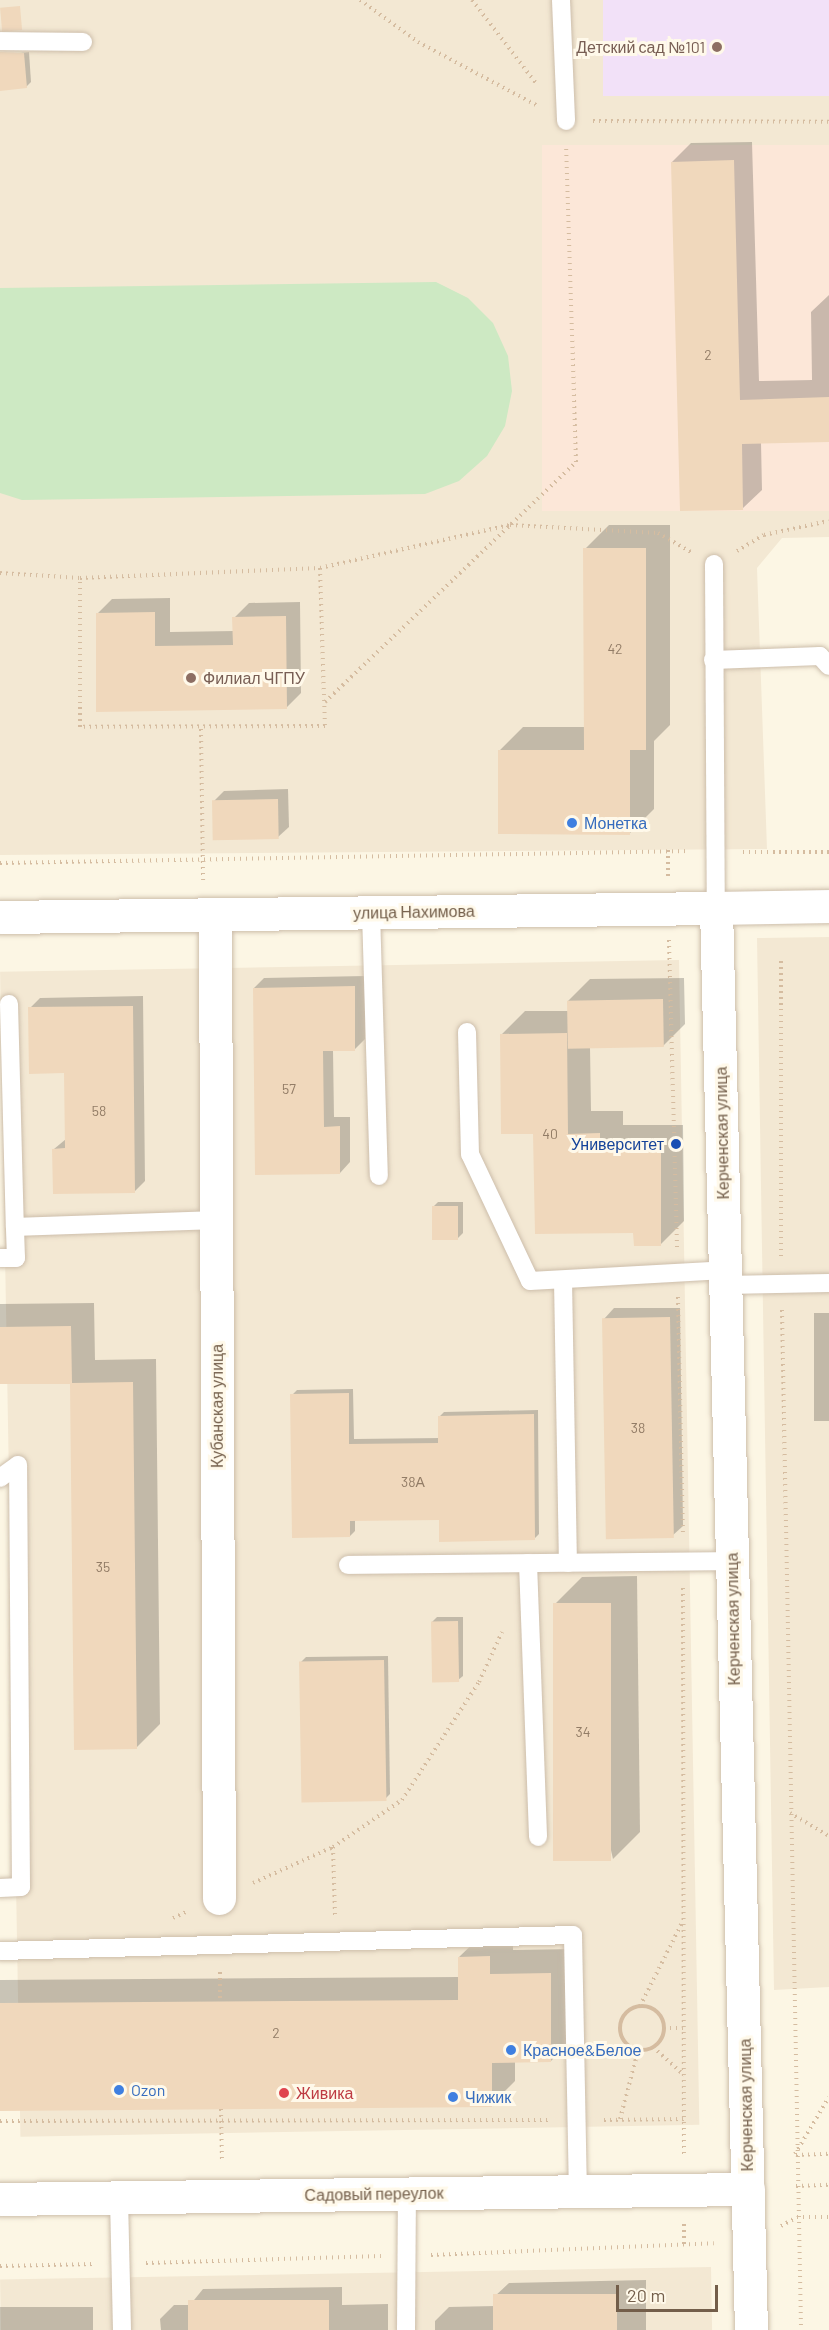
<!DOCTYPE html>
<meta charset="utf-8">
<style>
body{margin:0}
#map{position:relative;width:829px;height:2330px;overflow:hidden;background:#fcf6e4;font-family:Barlow,sans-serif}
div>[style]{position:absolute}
.residential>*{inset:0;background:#f3e8d3;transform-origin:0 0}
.commercial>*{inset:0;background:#fce7d8;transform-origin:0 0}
.education>*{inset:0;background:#f2e1f8;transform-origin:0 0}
.green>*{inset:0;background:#cde9c3}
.shadow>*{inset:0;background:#0003;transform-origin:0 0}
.building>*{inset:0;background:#f0d8bc;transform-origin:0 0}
.path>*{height:4px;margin-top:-2px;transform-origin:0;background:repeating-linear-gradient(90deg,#d5bca0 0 1.5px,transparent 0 6px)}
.path>.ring{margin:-2px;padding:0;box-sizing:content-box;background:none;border:4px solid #d5bca0;border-radius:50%}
.roads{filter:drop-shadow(0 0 2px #cdbeab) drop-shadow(0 0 2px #cdbeab)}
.lane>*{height:18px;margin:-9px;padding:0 9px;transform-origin:9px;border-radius:9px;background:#fff}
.street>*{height:33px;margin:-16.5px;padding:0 16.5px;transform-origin:16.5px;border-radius:16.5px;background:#fff}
.secondary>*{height:33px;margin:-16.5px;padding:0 16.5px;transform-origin:16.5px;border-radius:16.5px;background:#fff}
.dots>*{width:16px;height:16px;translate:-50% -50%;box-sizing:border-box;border:3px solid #fff9ea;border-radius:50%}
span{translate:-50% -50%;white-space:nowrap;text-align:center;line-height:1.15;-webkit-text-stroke:6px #fff9ea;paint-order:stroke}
.number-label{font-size:14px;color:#927c66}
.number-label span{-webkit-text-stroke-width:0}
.education-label{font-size:16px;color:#785e54}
.right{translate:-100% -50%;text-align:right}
.left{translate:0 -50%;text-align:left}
.shop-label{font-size:16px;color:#366cbe}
.street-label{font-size:16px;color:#735e4a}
.transit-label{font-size:16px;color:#164399}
.health-label{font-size:16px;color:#be3a42}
.scale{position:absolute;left:616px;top:2285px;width:102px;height:27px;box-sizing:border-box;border:3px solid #735e4a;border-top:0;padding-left:8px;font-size:18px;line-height:21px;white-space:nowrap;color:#735e4a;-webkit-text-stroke:4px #fff9ea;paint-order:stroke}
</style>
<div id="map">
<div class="residential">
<div style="clip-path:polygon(0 0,603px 0,609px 96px,829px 94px,829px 537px,782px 538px,757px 568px,767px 849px,0 855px)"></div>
<div style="clip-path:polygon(829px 937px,829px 1987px,774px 1990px,757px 938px)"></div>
<div style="left:679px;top:960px;width:1165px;height:679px;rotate:89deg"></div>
<div style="left:711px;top:2267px;width:63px;height:711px;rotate:89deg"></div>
</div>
<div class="commercial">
<div style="left:829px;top:145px;width:366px;height:287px;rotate:90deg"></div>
</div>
<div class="education">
<div style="left:603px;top:0;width:226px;height:96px"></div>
</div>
<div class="green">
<div style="clip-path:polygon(436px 282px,468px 298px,493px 323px,508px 356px,512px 391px,505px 426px,487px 456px,459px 481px,425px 494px,22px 500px,0 493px,0 288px)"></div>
</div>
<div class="shadow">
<div style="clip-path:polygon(29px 52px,31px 82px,26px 87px,0 89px,0 55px)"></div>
<div style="clip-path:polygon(752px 142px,759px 381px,812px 380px,811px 312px,829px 295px,829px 441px,761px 442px,762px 490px,743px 508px,672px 162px,691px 143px)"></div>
<div style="clip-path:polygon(609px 525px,670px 525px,670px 725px,654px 741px,654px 809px,630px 833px,499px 751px,523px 727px,585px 727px,585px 549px)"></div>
<div style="clip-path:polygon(170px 598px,170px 632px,234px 631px,234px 618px,249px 603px,300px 602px,301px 693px,286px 708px,98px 710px,97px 614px,112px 599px)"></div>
<div style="clip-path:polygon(288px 789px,289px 827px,278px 837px,214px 801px,224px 791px)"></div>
<div style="clip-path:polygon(365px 976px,365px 1039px,355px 1049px,333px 1050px,334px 1117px,350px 1117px,350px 1162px,340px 1173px,254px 988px,264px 978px)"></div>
<div style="clip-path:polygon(684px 978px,685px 1024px,663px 1046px,590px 1047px,591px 1111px,623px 1111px,623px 1125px,683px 1125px,684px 1221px,661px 1244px,635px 1231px,535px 1133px,501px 1035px,525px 1011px,568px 1011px,568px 1001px,590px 979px)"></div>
<div style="clip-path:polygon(143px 996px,145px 1181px,134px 1192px,54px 1149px,66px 1139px,65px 1072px,30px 1008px,40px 998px)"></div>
<div style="clip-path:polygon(438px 1202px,463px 1202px,463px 1233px,458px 1238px,433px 1207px)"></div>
<div style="clip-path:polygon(94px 1303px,95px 1360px,156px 1359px,160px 1724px,136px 1748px,71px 1382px,0 1383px,0 1304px)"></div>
<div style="clip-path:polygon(614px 1308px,680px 1308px,683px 1526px,672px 1536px,604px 1319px)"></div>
<div style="left:829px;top:1313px;width:108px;height:15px;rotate:90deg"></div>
<div style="clip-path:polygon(353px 1389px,354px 1439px,440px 1438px,439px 1417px,444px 1412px,538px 1410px,539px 1534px,534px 1539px,440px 1519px,355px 1520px,355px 1531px,350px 1536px,292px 1395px,297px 1390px)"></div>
<div style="clip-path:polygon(637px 1576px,640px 1832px,613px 1859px,555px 1604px,582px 1577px)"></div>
<div style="clip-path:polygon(437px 1617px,463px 1617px,463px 1676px,458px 1680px,432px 1622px)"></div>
<div style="clip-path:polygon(388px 1656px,390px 1794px,385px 1799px,301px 1662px,306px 1657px)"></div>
<div style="clip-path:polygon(513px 1933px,513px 1950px,574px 1949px,575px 2037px,551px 2061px,515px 2061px,515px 2081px,491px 2105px,0 2109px,0 1980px,459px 1977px,459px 1957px,483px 1934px)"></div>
<div style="clip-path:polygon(646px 2280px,646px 2330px,435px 2330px,435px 2321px,449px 2307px,495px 2306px,494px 2297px,509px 2283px)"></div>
<div style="clip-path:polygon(342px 2287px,342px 2305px,388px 2304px,388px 2330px,161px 2330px,160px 2319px,174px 2305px,190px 2305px,203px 2289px)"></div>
<div style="left:93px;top:2307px;width:23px;height:93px;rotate:90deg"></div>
</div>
<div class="building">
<div style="left:20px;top:6px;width:24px;height:20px;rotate:85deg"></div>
<div style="clip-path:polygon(0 52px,24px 53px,27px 88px,0 91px)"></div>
<div style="clip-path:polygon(734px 160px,740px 400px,829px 397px,829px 442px,742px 444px,743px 510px,680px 511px,671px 162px)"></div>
<div style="clip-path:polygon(583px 548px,646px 548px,646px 750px,630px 750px,630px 835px,498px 834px,498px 750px,584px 750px)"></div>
<div style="clip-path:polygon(155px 612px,155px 646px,233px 645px,232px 617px,286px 616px,287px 709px,96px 712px,96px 613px)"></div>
<div style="left:278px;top:799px;width:40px;height:66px;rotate:89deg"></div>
<div style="clip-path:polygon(355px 986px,355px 1051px,323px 1051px,324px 1127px,340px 1126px,340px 1174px,255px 1175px,253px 988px)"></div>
<div style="left:663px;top:999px;width:48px;height:96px;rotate:89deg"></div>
<div style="clip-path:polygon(133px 1006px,135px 1193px,53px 1194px,52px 1149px,65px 1148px,64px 1073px,29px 1074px,28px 1007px)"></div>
<div style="clip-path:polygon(567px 1033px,568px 1134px,600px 1133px,600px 1148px,661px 1148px,661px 1246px,634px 1246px,633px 1233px,535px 1234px,533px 1134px,501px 1134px,500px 1034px)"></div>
<div style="left:432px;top:1206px;width:26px;height:34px"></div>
<div style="left:670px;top:1317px;width:221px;height:68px;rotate:89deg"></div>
<div style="clip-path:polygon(71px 1326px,72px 1383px,133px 1382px,137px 1749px,74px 1750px,70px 1384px,0 1384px,0 1327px)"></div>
<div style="clip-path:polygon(349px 1393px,349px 1444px,438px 1443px,438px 1416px,534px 1414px,535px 1540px,439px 1542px,439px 1520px,350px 1521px,350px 1537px,292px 1538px,290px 1394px)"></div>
<div style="left:553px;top:1603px;width:58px;height:258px"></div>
<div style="left:458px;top:1621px;width:61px;height:27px;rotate:89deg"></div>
<div style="left:384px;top:1660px;width:141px;height:85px;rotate:89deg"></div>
<div style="clip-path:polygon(490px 1956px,490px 1974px,551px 1973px,551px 2062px,492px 2063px,492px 2107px,0 2111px,0 2003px,458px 2000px,458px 1957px)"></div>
<div style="left:617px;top:2294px;width:36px;height:124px;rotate:90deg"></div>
<div style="left:329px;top:2300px;width:30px;height:141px;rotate:90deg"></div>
</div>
<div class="path">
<div style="left:360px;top:0;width:72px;rotate:35.9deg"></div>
<div style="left:418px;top:42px;width:136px;rotate:28.1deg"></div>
<div style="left:472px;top:0;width:105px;rotate:52.4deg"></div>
<div style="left:593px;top:121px;width:236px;rotate:0.2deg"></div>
<div style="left:737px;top:551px;width:31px;rotate:-31deg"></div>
<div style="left:764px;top:535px;width:66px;rotate:-12.2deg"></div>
<div style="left:320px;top:568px;width:158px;rotate:88.2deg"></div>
<div style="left:325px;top:726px;width:245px;rotate:179.8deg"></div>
<div style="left:80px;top:727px;width:149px;rotate:-90deg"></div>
<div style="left:80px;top:578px;width:240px;rotate:-2.4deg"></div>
<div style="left:320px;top:568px;width:195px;rotate:-12.8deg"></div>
<div style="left:510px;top:525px;width:148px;rotate:3.1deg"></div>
<div style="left:658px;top:533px;width:38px;rotate:30deg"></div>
<div style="left:0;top:573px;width:80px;rotate:3.6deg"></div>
<div style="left:325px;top:702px;width:347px;rotate:-43.7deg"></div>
<div style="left:576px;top:462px;width:315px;rotate:-91.8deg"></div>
<div style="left:201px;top:729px;width:151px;rotate:89.2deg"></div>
<div style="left:743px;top:852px;width:86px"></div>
<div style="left:0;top:863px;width:690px;rotate:-1deg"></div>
<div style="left:668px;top:876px;width:26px;rotate:-90deg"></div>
<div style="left:669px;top:940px;width:308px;rotate:88.5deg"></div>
<div style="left:781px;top:961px;width:296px;rotate:90deg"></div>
<div style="left:678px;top:1297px;width:239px;rotate:88.8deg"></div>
<div style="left:782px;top:1310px;width:1020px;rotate:88.93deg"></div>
<div style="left:683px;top:1588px;width:569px;rotate:89.9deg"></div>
<div style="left:790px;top:1813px;width:45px;rotate:30.5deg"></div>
<div style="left:333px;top:1847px;width:69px;rotate:88.3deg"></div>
<div style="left:253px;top:1883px;width:88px;rotate:-24.2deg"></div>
<div style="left:333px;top:1847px;width:83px;rotate:-34.3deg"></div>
<div style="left:402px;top:1800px;width:141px;rotate:-56.9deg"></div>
<div style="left:479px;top:1682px;width:55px;rotate:-65.3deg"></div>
<div style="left:173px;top:1918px;width:17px;rotate:-25deg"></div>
<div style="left:220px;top:1972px;width:29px;rotate:90deg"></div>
<div class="ring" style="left:620px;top:2006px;width:40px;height:40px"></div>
<div style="left:640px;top:2006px;width:95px;rotate:-63.2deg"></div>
<div style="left:664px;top:2028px;width:20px"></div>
<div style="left:653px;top:2047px;width:42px;rotate:42.1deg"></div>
<div style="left:221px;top:2109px;width:53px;rotate:88.9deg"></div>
<div style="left:620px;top:2119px;width:70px;rotate:-75.2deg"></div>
<div style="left:604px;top:2120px;width:80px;rotate:-0.7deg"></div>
<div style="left:0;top:2121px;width:551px;rotate:-0.1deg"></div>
<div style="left:795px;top:2154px;width:66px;rotate:-59.2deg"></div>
<div style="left:796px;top:2155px;width:33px;rotate:-2deg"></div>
<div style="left:796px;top:2186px;width:33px;rotate:-2deg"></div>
<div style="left:684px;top:2224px;width:21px;rotate:90deg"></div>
<div style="left:781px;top:2226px;width:18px;rotate:-29deg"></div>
<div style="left:797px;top:2217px;width:32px"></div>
<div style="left:431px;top:2255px;width:283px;rotate:-2.4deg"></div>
<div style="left:146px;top:2263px;width:235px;rotate:-1.7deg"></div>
<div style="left:0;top:2266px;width:94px;rotate:-1.2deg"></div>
</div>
<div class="roads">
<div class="lane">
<div style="left:561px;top:0;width:121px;rotate:87.6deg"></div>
<div style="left:0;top:41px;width:83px;rotate:0.7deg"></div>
<div style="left:714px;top:564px;width:344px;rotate:89.7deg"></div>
<div style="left:713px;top:660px;width:107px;rotate:-2.1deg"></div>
<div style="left:820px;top:656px;width:13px;rotate:48deg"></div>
<div style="left:371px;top:912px;width:264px;rotate:88.3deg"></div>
<div style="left:9px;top:1004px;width:223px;rotate:88.5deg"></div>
<div style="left:467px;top:1032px;width:122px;rotate:88.6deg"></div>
<div style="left:470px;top:1154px;width:140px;rotate:64.7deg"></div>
<div style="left:530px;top:1281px;width:195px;rotate:-3.2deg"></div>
<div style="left:0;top:1258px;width:16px"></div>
<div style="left:16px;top:1258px;width:31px;rotate:-92deg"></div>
<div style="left:15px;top:1227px;width:201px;rotate:-2deg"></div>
<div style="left:563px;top:1280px;width:283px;rotate:89deg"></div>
<div style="left:725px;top:1285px;width:104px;rotate:-1.1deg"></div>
<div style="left:0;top:1478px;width:22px;rotate:-36deg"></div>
<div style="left:528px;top:1563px;width:274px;rotate:87.9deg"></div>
<div style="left:348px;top:1565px;width:384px;rotate:-0.6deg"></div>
<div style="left:0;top:1888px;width:21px;rotate:-3deg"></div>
<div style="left:21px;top:1887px;width:422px;rotate:-90.4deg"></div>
<div style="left:0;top:1951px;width:573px;rotate:-1.6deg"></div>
<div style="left:573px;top:1935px;width:256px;rotate:88.9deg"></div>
<div style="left:119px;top:2198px;width:132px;rotate:88.7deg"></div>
<div style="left:406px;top:2330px;width:136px;rotate:-89.6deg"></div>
</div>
<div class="street">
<div style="left:716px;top:908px;width:113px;rotate:-1deg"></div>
<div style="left:215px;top:915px;width:983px;rotate:89.77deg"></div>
<div style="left:0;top:2199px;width:748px;rotate:-0.77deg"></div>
</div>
<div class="secondary">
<div style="left:0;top:917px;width:716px;rotate:-0.72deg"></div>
<div style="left:716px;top:908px;width:1422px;rotate:88.59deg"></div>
</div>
</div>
<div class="dots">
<div style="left:717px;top:47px;background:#8d6e63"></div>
<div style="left:191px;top:678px;background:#8d6e63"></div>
<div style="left:572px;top:823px;background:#3f7fe0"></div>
<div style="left:676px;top:1144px;background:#1a4fb4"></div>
<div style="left:511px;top:2050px;background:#3f7fe0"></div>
<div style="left:119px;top:2090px;background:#3f7fe0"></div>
<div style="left:284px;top:2093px;background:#e0444e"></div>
<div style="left:453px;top:2097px;background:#3f7fe0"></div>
</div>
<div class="number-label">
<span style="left:708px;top:355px">2</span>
<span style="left:615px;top:649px">42</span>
<span style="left:289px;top:1089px">57</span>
<span style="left:99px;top:1111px">58</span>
<span style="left:550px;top:1134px">40</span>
<span style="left:638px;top:1428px">38</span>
<span style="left:413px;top:1482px">38А</span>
<span style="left:103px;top:1567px">35</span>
<span style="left:583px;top:1732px">34</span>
<span style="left:276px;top:2033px">2</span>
</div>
<div class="education-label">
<span class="right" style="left:705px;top:47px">Детский сад №101</span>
<span class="left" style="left:203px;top:678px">Филиал ЧГПУ</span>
</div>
<div class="shop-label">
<span class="left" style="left:584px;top:823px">Монетка</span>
<span class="left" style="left:523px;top:2050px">Красное&amp;Белое</span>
<span class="left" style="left:131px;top:2090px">Ozon</span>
<span class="left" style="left:465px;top:2097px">Чижик</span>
</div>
<div class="street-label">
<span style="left:414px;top:912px;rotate:-1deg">улица Нахимова</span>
<span style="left:722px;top:1133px;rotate:-91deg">Керченская улица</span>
<span style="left:217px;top:1406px;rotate:-90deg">Кубанская улица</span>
<span style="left:733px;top:1619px;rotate:-91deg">Керченская улица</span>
<span style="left:746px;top:2105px;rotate:-91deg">Керченская улица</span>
<span style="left:374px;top:2194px;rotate:-1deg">Садовый переулок</span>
</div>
<div class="transit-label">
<span class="right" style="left:664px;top:1144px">Университет</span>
</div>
<div class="health-label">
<span class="left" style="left:296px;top:2093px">Живика</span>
</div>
<div class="scale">20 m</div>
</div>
